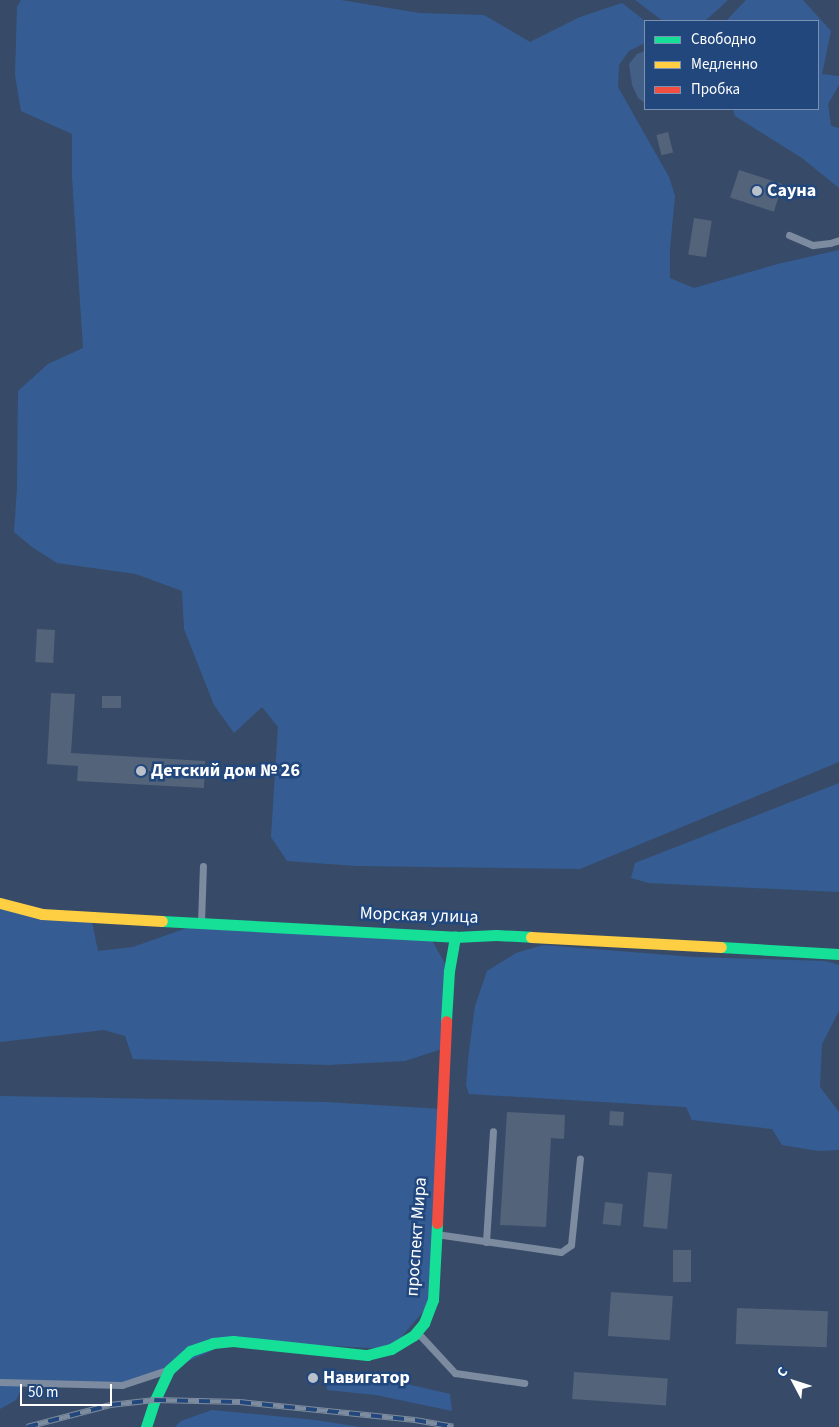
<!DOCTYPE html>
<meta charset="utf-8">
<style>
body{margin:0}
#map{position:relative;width:839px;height:1427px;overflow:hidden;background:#374b68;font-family:"Source Sans 3",sans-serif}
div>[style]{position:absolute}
.green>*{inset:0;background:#355d94}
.water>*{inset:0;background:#445f85}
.building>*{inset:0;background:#52637a;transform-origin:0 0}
.lane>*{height:7px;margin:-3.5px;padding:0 3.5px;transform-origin:3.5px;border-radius:3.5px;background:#7c8b9f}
.fast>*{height:11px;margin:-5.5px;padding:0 5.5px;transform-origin:5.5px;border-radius:5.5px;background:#16e098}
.slow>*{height:11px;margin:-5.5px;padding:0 5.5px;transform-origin:5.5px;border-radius:5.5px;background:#ffcf43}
.jam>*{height:11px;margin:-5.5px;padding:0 5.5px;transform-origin:5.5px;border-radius:5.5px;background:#f24e42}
.rail>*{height:5.5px;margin-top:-2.75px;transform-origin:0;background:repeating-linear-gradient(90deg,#22477d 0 11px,#7e8c9f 0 22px);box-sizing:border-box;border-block:1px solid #7e8c9f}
.dots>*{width:14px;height:14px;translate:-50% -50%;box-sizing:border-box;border:2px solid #22477d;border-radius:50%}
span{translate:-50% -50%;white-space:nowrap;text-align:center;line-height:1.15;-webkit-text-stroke:5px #22477d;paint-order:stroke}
.poi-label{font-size:18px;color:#fff;font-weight:700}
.left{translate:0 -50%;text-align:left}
.street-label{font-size:18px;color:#fff}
.legend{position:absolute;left:644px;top:20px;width:175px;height:90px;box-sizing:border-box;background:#22477d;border:1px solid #7a91b1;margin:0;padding:6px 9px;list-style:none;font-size:15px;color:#fff}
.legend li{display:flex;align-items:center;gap:10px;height:25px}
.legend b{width:25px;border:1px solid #7a91b1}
.north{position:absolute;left:769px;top:1357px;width:50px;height:50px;-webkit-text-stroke:4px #22477d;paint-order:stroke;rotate:310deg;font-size:14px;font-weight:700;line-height:20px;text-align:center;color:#fff}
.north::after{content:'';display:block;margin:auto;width:18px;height:22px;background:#fff;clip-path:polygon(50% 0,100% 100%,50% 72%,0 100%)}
.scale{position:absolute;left:20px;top:1384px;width:92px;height:22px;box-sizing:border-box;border:2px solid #fff;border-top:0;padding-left:6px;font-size:15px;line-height:18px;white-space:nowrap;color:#fff;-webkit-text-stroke:4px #22477d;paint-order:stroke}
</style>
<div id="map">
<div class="green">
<div style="clip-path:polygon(21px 0,341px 0,419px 13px,484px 15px,530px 42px,580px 17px,622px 3px,645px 21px,645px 43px,629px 51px,619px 65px,618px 87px,669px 177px,675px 196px,670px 249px,670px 278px,694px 288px,778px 264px,839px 250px,839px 762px,580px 869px,357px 866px,287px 861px,271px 837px,278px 727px,262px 707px,234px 733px,214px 705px,184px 629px,182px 591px,136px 574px,57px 563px,32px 547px,14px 532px,17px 489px,18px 391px,48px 364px,83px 348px,72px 177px,72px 134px,21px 111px,15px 75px,17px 7px)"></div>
<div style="clip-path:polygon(635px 0,728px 0,705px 21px,663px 21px)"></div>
<div style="clip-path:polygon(746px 0,803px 0,831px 31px,822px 74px,839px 76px,839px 85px,828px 104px,831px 126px,839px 128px,839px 188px,802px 158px,735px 116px,733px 109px,818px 109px,818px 21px,726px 21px)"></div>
<div style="clip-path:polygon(839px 783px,839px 892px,649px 883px,631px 878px,635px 863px)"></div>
<div style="clip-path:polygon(0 903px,91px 917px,98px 951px,133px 947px,201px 923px,429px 935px,449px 971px,445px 1048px,405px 1061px,328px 1065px,133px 1059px,125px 1036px,104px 1030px,0 1042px)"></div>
<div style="clip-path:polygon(543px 945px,694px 957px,825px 961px,839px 965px,839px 1011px,822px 1044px,820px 1087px,839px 1112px,839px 1150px,818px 1151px,782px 1145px,772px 1129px,692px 1120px,686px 1107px,469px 1094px,466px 1085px,469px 1051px,475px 1006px,487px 971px,516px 953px)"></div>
<div style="clip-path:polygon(0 1096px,325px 1102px,442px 1109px,433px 1300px,391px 1349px,233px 1341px,169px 1370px,122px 1385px,25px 1382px,16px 1400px,0 1409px)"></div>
<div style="clip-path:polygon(326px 1370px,359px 1373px,450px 1394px,452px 1411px,376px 1395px,327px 1390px)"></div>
<div style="clip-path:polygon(212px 1410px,315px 1420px,360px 1427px,175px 1427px,181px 1421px)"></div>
</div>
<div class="water">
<div style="clip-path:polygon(645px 51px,645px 103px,638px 98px,632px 85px,629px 64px,637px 54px)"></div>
</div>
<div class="building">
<div style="left:668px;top:132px;width:21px;height:12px;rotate:76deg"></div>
<div style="left:739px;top:170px;width:46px;height:29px;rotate:18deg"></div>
<div style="left:694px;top:218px;width:18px;height:37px;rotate:9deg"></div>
<div style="left:37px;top:629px;width:18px;height:33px;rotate:3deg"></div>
<div style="clip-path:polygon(51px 693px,75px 694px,71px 753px,205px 761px,204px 788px,77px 781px,78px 766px,47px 764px)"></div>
<div style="left:102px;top:696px;width:19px;height:12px"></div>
<div style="left:610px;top:1111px;width:14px;height:14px;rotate:4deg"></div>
<div style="clip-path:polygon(507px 1112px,565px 1115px,564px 1139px,551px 1138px,546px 1227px,500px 1225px)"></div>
<div style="left:648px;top:1172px;width:24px;height:55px;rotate:5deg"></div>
<div style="left:605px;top:1202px;width:18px;height:22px;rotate:6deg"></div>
<div style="left:673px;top:1250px;width:18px;height:32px"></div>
<div style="left:611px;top:1292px;width:62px;height:44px;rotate:4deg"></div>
<div style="left:737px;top:1308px;width:91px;height:36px;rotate:2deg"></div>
<div style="left:574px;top:1372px;width:94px;height:27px;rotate:4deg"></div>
</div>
<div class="lane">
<div style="left:789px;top:235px;width:26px;rotate:23deg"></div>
<div style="left:813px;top:245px;width:17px;rotate:-7deg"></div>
<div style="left:830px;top:243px;width:9px;rotate:-18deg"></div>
<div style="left:201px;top:922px;width:56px;rotate:-88deg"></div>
<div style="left:436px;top:1234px;width:126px;rotate:8.2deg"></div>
<div style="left:561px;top:1252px;width:12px;rotate:-35deg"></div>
<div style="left:571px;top:1245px;width:87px;rotate:-84.1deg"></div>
<div style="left:486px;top:1242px;width:111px;rotate:-86.4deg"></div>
<div style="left:417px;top:1332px;width:56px;rotate:47.2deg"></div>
<div style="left:455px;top:1373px;width:70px;rotate:8.2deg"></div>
<div style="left:0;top:1382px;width:122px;rotate:1.4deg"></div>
<div style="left:122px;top:1385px;width:44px;rotate:-18.4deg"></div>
</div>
<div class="fast">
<div style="left:162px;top:921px;width:293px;rotate:3.1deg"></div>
<div style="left:455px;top:937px;width:41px;rotate:-2.8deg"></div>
<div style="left:496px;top:935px;width:35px;rotate:3deg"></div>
<div style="left:721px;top:947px;width:118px;rotate:3.4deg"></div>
<div style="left:446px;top:1021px;width:50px;rotate:-86.6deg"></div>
<div style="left:449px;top:971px;width:35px;rotate:-80deg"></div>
<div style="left:146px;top:1427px;width:28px;rotate:-72deg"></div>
<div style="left:155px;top:1400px;width:33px;rotate:-65deg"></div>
<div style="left:169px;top:1370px;width:28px;rotate:-42deg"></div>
<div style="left:190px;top:1351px;width:24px;rotate:-19deg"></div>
<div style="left:213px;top:1343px;width:20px;rotate:-6deg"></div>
<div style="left:233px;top:1341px;width:135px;rotate:6deg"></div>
<div style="left:367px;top:1355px;width:25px;rotate:-14deg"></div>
<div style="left:391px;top:1349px;width:27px;rotate:-31deg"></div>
<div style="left:414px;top:1335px;width:16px;rotate:-50deg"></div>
<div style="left:424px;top:1323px;width:25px;rotate:-69deg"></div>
<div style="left:433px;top:1300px;width:77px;rotate:-87deg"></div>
</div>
<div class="slow">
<div style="left:0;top:903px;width:43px;rotate:14.7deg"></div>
<div style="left:42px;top:914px;width:120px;rotate:3.3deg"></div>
<div style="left:531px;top:937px;width:190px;rotate:3deg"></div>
</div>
<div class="jam">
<div style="left:437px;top:1223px;width:202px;rotate:-87.4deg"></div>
</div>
<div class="rail">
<div style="left:27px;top:1427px;width:86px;rotate:-14.8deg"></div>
<div style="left:110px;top:1405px;width:45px;rotate:-6.3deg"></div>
<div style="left:155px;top:1400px;width:85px;rotate:1.3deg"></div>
<div style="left:240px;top:1402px;width:176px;rotate:5.9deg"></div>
<div style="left:415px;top:1420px;width:39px;rotate:10deg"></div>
</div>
<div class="dots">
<div style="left:757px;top:191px;background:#b9c0ca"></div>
<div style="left:141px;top:771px;background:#b9c0ca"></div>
<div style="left:313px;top:1378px;background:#b9c0ca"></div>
</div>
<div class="poi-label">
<span class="left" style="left:767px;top:191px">Сауна</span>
<span class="left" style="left:151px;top:771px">Детский дом № 26</span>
<span class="left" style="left:323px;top:1378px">Навигатор</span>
</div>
<div class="street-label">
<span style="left:419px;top:916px;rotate:2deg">Морская улица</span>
<span style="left:417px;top:1237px;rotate:-86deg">проспект Мира</span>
</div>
<ul class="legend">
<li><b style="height:6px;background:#16e098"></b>Свободно</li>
<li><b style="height:6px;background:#ffcf43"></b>Медленно</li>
<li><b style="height:6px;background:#f24e42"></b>Пробка</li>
</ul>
<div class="north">С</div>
<div class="scale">50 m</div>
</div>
